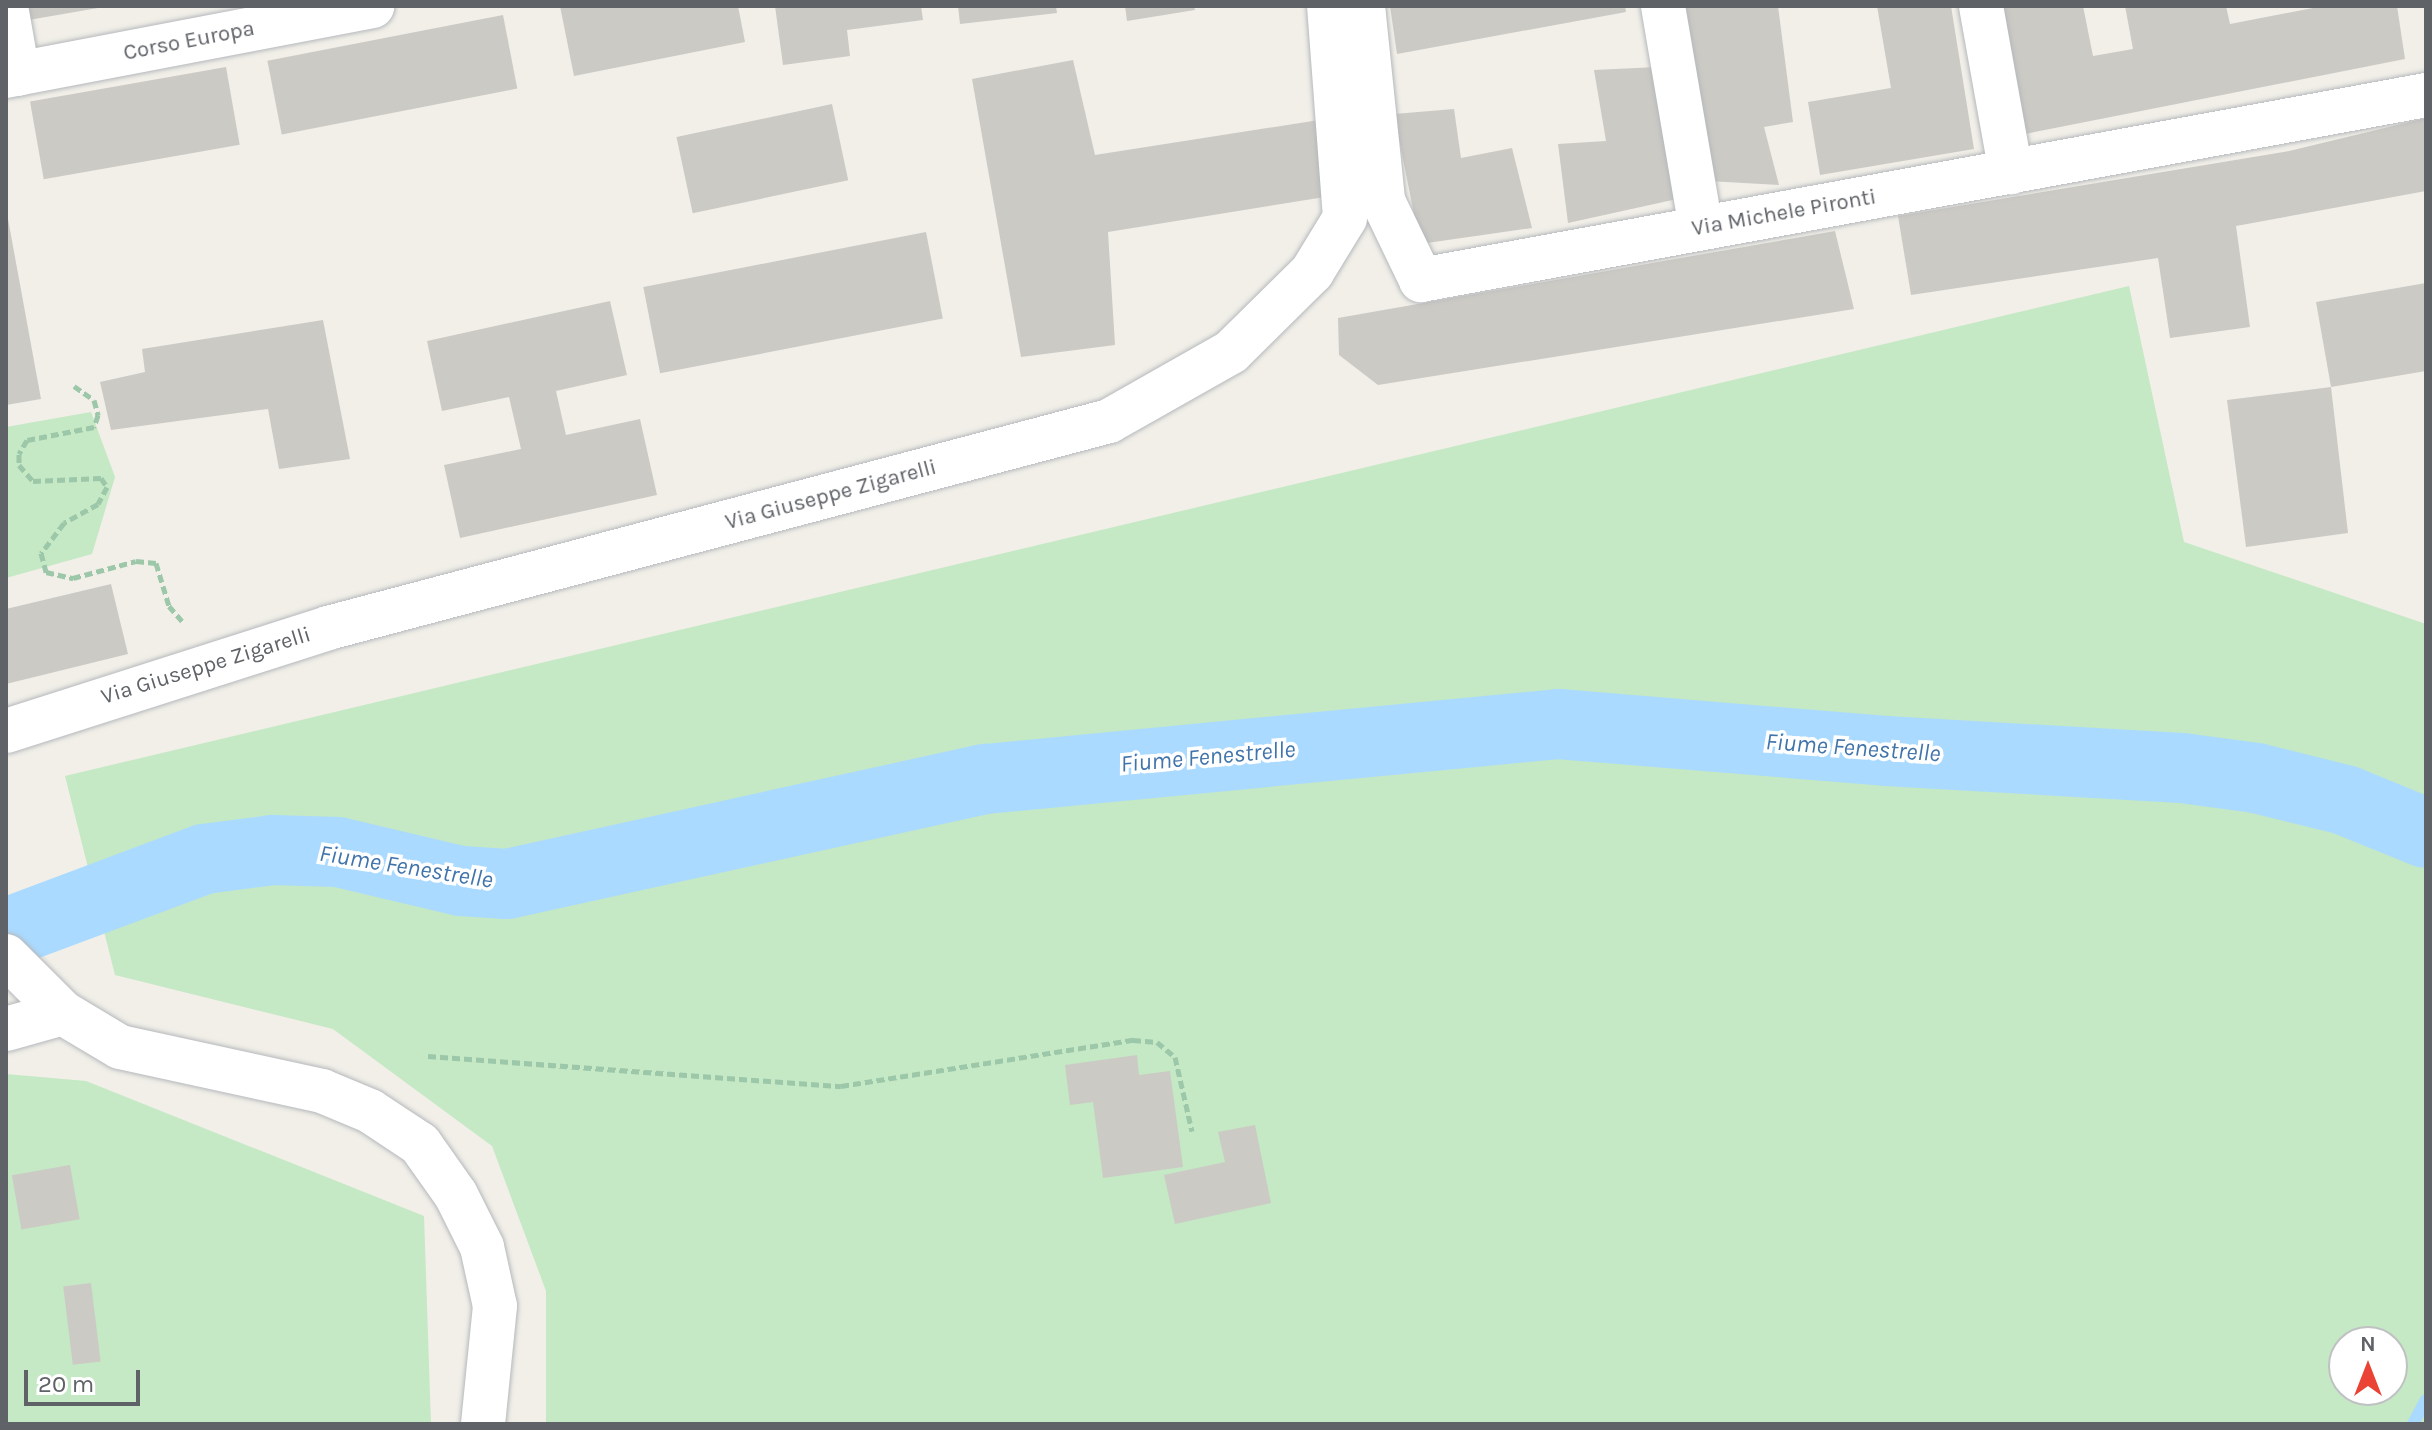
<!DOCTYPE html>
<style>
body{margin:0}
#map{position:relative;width:2432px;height:1430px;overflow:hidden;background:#f1efe8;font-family:Karla,sans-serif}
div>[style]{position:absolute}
.green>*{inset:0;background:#c5e8c5}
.stream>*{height:12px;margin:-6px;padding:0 6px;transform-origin:6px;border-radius:6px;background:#aadaff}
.river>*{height:70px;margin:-35px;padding:0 35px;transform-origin:35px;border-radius:35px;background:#aadaff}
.building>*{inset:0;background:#cccac5;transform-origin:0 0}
.path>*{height:5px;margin-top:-2.5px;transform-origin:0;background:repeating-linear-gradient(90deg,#9cc7a9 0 8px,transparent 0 12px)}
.roads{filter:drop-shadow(0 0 2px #b5b8bc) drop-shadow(0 0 2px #b5b8bc)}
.minor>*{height:44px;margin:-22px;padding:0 22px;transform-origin:22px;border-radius:22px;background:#fff}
span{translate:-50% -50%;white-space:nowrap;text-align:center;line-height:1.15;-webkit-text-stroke:7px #fff;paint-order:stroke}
.street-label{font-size:22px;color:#5f6368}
.water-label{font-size:24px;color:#4174aa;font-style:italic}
.frame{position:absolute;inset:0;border:8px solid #5f6368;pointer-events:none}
.north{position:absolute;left:2328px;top:1326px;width:80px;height:80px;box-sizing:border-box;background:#fff;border:2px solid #bfc1c3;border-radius:50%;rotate:0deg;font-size:22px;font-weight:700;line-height:32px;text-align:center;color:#5f6368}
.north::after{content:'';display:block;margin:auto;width:28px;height:36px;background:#ea4335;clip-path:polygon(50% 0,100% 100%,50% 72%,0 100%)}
.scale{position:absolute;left:24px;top:1370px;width:116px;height:36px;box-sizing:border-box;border:4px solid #5f6368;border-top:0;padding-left:10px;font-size:24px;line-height:28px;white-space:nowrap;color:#5f6368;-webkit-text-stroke:6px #fff;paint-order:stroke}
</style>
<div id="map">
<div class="green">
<div style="clip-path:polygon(evenodd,2129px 286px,2184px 542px,2426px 624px,2426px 1424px,546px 1424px,546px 1291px,492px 1146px,333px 1029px,115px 975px,65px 776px,2129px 286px,2344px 1342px,2392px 1342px,2392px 1390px,2344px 1390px,2344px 1342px)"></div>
<div style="clip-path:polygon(91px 412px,115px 477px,92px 554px,6px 578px,6px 427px)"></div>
<div style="clip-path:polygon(6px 1074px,86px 1081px,424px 1216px,431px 1424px,6px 1424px)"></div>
</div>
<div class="stream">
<div style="left:2413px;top:1424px;width:27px;rotate:-62deg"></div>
</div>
<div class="river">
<div style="left:6px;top:933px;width:211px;rotate:-20.5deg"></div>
<div style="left:204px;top:859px;width:70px;rotate:-7.4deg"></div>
<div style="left:273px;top:850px;width:65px;rotate:1.8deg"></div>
<div style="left:338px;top:852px;width:126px;rotate:13.3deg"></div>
<div style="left:461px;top:881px;width:46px;rotate:3.7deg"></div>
<div style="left:507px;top:884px;width:490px;rotate:-12.4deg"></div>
<div style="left:986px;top:779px;width:575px;rotate:-5.49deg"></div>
<div style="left:1558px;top:724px;width:329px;rotate:4.7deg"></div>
<div style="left:1886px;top:751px;width:296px;rotate:3.3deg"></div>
<div style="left:2182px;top:768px;width:75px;rotate:7.7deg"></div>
<div style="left:2256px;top:778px;width:92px;rotate:13.9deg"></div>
<div style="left:2345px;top:800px;width:87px;rotate:22.2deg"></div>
</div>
<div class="building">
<div style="clip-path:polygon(14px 6px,98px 6px,98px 8px,17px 22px)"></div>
<div style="clip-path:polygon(560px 6px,738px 6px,745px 42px,574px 76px)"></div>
<div style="clip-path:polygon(775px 6px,921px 6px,923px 20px,847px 30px,850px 56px,783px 65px)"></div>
<div style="clip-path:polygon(958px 6px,1056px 6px,1057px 13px,960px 24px)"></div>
<div style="clip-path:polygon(1125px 6px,1194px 6px,1195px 10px,1127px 21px)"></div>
<div style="clip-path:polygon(1390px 6px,1625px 6px,1626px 12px,1397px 54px)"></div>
<div style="clip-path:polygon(1681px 6px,1778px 6px,1793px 122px,1764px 127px,1779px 185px,1708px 181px)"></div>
<div style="clip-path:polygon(1877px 6px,1951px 6px,1974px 149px,1820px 175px,1808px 102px,1891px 88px)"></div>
<div style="clip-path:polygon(2000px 6px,2083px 6px,2093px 56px,2133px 49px,2125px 6px,2226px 6px,2230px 24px,2323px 6px,2397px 6px,2405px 59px,2025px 134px)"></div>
<div style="left:503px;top:15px;width:75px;height:240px;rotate:79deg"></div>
<div style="clip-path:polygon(1073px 60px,1095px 155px,1319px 120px,1331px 196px,1108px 232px,1115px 345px,1021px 357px,972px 79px)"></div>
<div style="left:226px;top:67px;width:79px;height:199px;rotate:80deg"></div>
<div style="clip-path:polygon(1657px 67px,1677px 199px,1568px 223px,1558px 144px,1606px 141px,1594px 70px)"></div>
<div style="left:832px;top:104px;width:78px;height:159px;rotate:78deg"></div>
<div style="clip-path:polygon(1454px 109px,1461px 158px,1512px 148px,1532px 228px,1420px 244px,1394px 114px)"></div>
<div style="clip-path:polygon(2426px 118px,2426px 191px,2236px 226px,2250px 327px,2170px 338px,2158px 258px,1911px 295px,1898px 216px,2289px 151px)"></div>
<div style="clip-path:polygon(6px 208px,41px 399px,6px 405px)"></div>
<div style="clip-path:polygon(1835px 231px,1854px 309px,1378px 385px,1339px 355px,1338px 318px)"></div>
<div style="left:926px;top:232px;width:88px;height:288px;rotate:79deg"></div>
<div style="clip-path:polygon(2426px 283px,2426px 371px,2331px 387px,2348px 533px,2246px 547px,2227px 400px,2331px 387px,2316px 302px)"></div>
<div style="clip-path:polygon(610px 301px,627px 375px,556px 391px,566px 435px,640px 419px,657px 495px,460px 538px,444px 465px,521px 449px,509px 397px,442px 411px,427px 341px)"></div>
<div style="clip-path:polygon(323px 320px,350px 459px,279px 469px,268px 409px,111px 430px,100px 382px,145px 372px,142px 349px)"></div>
<div style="clip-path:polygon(111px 584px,128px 654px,6px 684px,6px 609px)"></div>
<div style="clip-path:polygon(1137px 1055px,1139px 1075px,1170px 1071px,1183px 1167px,1103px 1178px,1093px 1102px,1070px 1105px,1065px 1065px)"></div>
<div style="clip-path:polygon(1255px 1125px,1271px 1203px,1175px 1224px,1164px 1175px,1225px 1162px,1218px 1132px)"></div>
<div style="left:70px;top:1165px;width:55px;height:59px;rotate:80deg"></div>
<div style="left:91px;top:1283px;width:79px;height:28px;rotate:83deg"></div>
</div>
<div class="path">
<div style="left:74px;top:386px;width:24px;rotate:35deg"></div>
<div style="left:94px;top:400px;width:16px;rotate:75deg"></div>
<div style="left:98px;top:415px;width:13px;rotate:108deg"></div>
<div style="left:94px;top:427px;width:68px;rotate:169deg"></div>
<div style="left:27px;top:440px;width:16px;rotate:120deg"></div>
<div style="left:19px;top:454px;width:11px;rotate:90deg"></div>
<div style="left:19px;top:465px;width:21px;rotate:49deg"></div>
<div style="left:33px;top:481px;width:68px;rotate:-2.5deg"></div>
<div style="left:101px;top:478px;width:11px;rotate:56deg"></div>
<div style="left:107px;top:487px;width:19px;rotate:118deg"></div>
<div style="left:98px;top:504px;width:39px;rotate:151deg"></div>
<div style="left:64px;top:523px;width:38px;rotate:127deg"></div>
<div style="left:41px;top:553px;width:20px;rotate:75deg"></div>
<div style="left:46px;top:572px;width:28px;rotate:13deg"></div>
<div style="left:73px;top:578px;width:65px;rotate:-15.1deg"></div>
<div style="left:136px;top:561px;width:20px;rotate:6deg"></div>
<div style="left:156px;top:563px;width:45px;rotate:73.2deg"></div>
<div style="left:169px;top:606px;width:20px;rotate:49deg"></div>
<div style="left:428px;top:1056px;width:414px;rotate:4.2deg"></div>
<div style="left:841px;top:1086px;width:296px;rotate:-9deg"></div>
<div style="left:1133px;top:1040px;width:24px;rotate:5deg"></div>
<div style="left:1157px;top:1042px;width:23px;rotate:40deg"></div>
<div style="left:1175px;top:1057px;width:76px;rotate:77.1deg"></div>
</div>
<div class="roads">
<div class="minor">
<div style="left:6px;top:6px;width:69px;rotate:80deg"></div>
<div style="left:1363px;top:6px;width:196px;rotate:84.1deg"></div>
<div style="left:1383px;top:201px;width:88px;rotate:64.3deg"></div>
<div style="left:1421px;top:280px;width:1022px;rotate:-10.43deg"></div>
<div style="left:1663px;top:6px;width:225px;rotate:80.3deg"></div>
<div style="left:1981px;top:6px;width:169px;rotate:79.8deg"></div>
<div style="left:6px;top:76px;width:373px;rotate:-10.8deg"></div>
<div style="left:6px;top:731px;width:338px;rotate:-17.7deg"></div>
<div style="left:328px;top:628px;width:808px;rotate:-14.84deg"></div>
<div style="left:1109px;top:421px;width:140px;rotate:-29.5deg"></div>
<div style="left:1231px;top:352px;width:114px;rotate:-44.6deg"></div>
<div style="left:1312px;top:272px;width:63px;rotate:-58.6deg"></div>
<div style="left:1345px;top:218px;width:213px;rotate:-94.3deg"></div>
<div style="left:6px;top:956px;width:81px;rotate:45deg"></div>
<div style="left:63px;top:1013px;width:66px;rotate:30.8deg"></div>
<div style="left:120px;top:1047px;width:207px;rotate:12.3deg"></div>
<div style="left:322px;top:1091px;width:52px;rotate:22.6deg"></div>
<div style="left:370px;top:1111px;width:60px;rotate:33.4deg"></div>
<div style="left:420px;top:1144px;width:62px;rotate:54.8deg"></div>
<div style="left:456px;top:1195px;width:58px;rotate:63.4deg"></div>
<div style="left:482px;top:1247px;width:60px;rotate:77.6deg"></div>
<div style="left:495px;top:1306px;width:119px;rotate:95.8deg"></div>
<div style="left:6px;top:1029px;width:59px;rotate:-15.7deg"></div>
</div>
</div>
<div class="street-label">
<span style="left:189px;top:41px;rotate:-11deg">Corso Europa</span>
<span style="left:1784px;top:213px;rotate:-10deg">Via Michele Pironti</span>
<span style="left:831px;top:495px;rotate:-15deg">Via Giuseppe Zigarelli</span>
<span style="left:206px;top:666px;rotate:-17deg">Via Giuseppe Zigarelli</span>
</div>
<div class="water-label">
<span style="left:1853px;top:748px;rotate:4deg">Fiume Fenestrelle</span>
<span style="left:1208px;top:757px;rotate:-5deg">Fiume Fenestrelle</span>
<span style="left:406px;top:867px;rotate:9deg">Fiume Fenestrelle</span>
</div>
<div class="frame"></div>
<div class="north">N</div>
<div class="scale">20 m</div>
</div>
